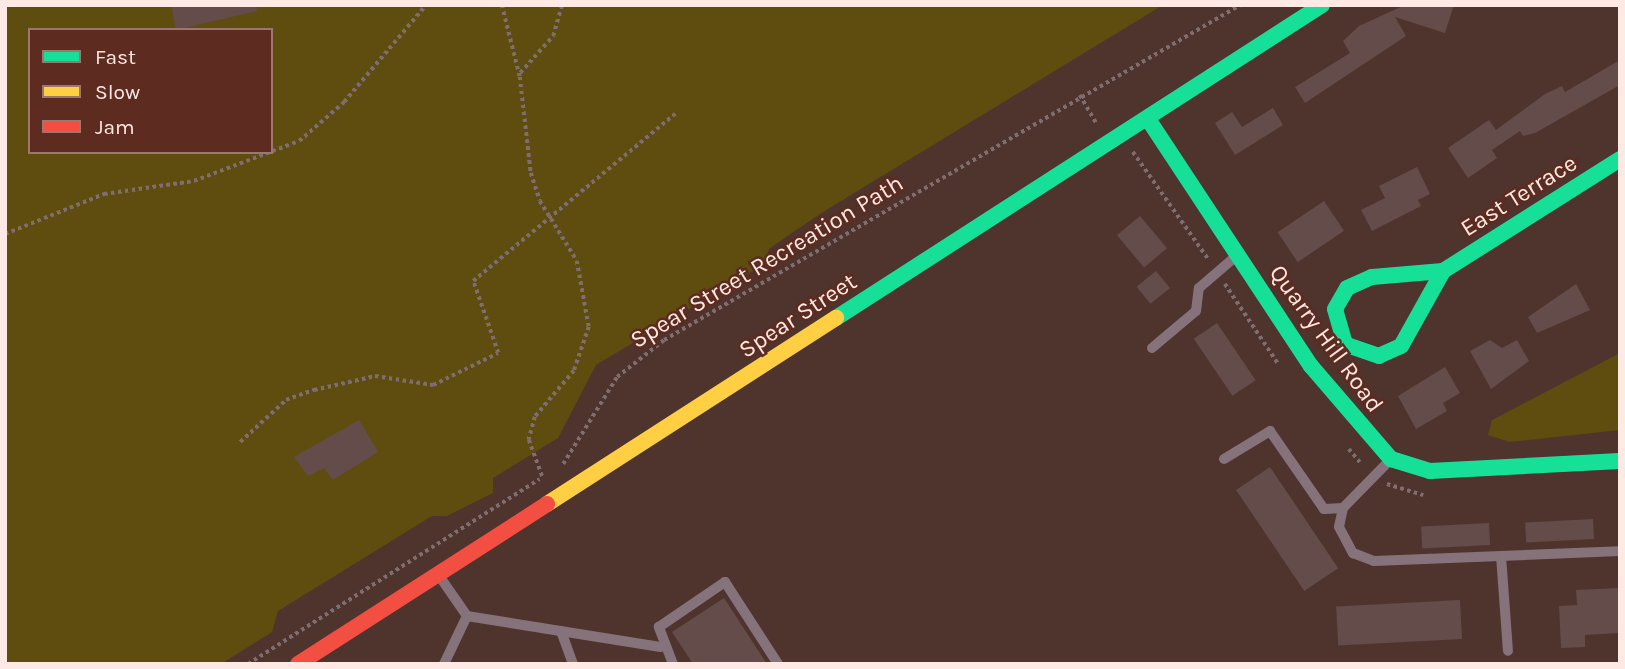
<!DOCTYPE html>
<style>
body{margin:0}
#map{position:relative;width:1625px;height:669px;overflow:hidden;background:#4f332d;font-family:Karla,sans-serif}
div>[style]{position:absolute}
.green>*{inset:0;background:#5f4d10}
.building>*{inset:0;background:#634c4a;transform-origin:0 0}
.path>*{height:3.5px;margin-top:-1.75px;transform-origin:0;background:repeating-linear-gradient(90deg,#7f6d6f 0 3.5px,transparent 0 7px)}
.lane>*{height:10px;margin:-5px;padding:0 5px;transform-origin:5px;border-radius:5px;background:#85727a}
.fast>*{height:16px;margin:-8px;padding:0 8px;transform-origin:8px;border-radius:8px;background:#16e098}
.slow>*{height:16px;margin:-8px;padding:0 8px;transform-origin:8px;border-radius:8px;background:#ffcf43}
.jam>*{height:16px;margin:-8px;padding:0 8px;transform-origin:8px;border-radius:8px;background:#f24e42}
span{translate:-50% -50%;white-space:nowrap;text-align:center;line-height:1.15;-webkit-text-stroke:5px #5d2b1f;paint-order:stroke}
.street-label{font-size:24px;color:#fee9e4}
.frame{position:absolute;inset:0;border:7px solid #fee9e4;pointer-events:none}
.legend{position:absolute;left:28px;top:28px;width:245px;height:126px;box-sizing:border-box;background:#5d2b1f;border:2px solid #9d776e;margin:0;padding:9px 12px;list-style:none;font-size:21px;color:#fee9e4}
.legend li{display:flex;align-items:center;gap:14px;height:35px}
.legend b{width:35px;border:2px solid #9d776e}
</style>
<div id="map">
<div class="green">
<div style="clip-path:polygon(evenodd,5px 5px,1163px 5px,823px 212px,770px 248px,761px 266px,596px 365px,558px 438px,493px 478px,493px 493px,447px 516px,432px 516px,278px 611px,272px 632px,221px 664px,5px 664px,5px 5px,30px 30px,271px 30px,271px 152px,30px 152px,30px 30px)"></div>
<div style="clip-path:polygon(1620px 353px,1620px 430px,1510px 442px,1488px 435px,1492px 420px)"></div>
</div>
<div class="building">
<div style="clip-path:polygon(171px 5px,256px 5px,257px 11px,176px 30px)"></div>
<div style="clip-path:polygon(1405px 5px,1454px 5px,1445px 33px,1395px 17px,1406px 36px,1305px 103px,1295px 87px,1350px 53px,1343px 41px,1359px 26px)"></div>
<div style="clip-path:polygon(1620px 60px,1620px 85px,1535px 133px,1523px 136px,1520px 131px,1492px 150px,1497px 158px,1468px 178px,1448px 148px,1489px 120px,1496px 130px,1545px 94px,1562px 86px,1565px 92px)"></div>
<div style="clip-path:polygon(1273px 108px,1283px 125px,1235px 155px,1215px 123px,1232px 112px,1242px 127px)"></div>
<div style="clip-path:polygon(1417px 167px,1430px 194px,1418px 200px,1421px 206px,1372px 231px,1361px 210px,1385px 198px,1379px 186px)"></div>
<div style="left:1324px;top:201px;width:36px;height:56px;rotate:56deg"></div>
<div style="left:1140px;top:216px;width:42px;height:30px;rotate:50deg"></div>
<div style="left:1156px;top:271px;width:22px;height:25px;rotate:51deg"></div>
<div style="clip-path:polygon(1576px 284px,1590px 310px,1537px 333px,1528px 317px)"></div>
<div style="left:1217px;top:323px;width:69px;height:28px;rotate:56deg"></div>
<div style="clip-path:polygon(1490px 340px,1502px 348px,1517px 340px,1529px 361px,1491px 389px,1470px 351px)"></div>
<div style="clip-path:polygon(1445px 367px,1460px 393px,1443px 403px,1447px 411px,1416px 429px,1398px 396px)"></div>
<div style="clip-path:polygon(359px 420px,378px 452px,333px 480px,324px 468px,308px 476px,294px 457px)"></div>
<div style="left:1270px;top:467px;width:122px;height:41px;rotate:56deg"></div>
<div style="left:1593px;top:519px;width:20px;height:68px;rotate:87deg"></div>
<div style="left:1489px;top:523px;width:22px;height:68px;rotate:87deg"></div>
<div style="clip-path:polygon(1620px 588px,1620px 633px,1585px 635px,1585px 647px,1561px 648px,1559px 606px,1577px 605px,1576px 590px)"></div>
<div style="clip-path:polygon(724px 598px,767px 664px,693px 664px,672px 632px)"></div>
<div style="left:1460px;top:600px;width:39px;height:124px;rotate:87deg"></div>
</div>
<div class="path">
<div style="left:502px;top:5px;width:74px;rotate:76deg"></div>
<div style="left:520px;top:77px;width:97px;rotate:83.5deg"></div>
<div style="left:531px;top:173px;width:29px;rotate:72deg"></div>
<div style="left:540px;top:201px;width:70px;rotate:58.3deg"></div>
<div style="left:577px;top:261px;width:67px;rotate:79.7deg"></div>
<div style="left:589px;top:327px;width:46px;rotate:108.8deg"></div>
<div style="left:574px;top:371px;width:60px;rotate:130.3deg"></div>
<div style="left:535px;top:417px;width:24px;rotate:105deg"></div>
<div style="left:529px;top:440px;width:40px;rotate:69.8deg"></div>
<div style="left:520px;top:73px;width:50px;rotate:-48.3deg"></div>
<div style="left:553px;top:36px;width:32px;rotate:-74deg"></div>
<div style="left:1080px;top:95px;width:34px;rotate:60deg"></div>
<div style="left:1133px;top:152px;width:132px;rotate:54.9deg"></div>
<div style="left:5px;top:234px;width:107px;rotate:-22deg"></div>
<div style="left:104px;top:194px;width:91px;rotate:-8.2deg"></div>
<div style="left:194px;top:181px;width:112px;rotate:-20.9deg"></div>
<div style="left:299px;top:141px;width:60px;rotate:-40.9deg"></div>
<div style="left:344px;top:102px;width:127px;rotate:-49.8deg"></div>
<div style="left:1225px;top:284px;width:97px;rotate:56.3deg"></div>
<div style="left:240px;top:442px;width:62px;rotate:-42.4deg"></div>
<div style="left:286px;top:400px;width:30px;rotate:-20deg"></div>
<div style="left:314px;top:390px;width:63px;rotate:-12.9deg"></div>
<div style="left:375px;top:376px;width:59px;rotate:8.8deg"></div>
<div style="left:433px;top:385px;width:72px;rotate:-26.2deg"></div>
<div style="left:498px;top:353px;width:76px;rotate:-109.1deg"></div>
<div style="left:473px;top:281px;width:265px;rotate:-39.6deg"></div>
<div style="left:1349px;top:449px;width:17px;rotate:50deg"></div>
<div style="left:563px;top:464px;width:102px;rotate:-58.2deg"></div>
<div style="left:617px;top:377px;width:60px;rotate:-38.2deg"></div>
<div style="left:664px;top:340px;width:666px;rotate:-30.18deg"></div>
<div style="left:1387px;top:484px;width:38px;rotate:17deg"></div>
<div style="left:248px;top:664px;width:345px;rotate:-32.4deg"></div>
</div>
<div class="lane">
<div style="left:1152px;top:348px;width:57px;rotate:-40.1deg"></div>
<div style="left:1196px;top:311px;width:23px;rotate:-83deg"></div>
<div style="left:1199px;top:288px;width:48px;rotate:-40.7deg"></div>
<div style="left:1224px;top:459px;width:54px;rotate:-31.3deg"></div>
<div style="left:1270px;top:431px;width:95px;rotate:55.3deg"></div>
<div style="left:1324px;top:509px;width:19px;rotate:-3deg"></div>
<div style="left:1389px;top:461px;width:66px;rotate:134.4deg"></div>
<div style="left:1343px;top:508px;width:19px;rotate:102deg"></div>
<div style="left:1339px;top:527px;width:30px;rotate:62deg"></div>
<div style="left:1353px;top:553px;width:22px;rotate:21deg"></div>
<div style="left:1374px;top:561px;width:246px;rotate:-2.3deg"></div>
<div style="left:1501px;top:556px;width:95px;rotate:85.8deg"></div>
<div style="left:440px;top:577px;width:47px;rotate:55.3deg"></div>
<div style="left:467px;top:616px;width:196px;rotate:9.1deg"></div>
<div style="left:561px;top:631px;width:35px;rotate:70deg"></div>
<div style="left:444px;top:664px;width:53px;rotate:-64.4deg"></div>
<div style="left:673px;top:664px;width:40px;rotate:-111deg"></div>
<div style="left:659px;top:627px;width:80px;rotate:-34.3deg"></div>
<div style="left:725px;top:582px;width:98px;rotate:57.1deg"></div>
</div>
<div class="fast">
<div style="left:1148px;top:119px;width:296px;rotate:56.6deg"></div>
<div style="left:1311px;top:366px;width:123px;rotate:49.3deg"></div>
<div style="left:1391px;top:459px;width:41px;rotate:17.1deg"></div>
<div style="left:1430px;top:471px;width:190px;rotate:-3deg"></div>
<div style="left:1443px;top:271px;width:86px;rotate:119.2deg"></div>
<div style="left:1401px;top:346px;width:24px;rotate:156deg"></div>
<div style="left:1379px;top:356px;width:36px;rotate:-161deg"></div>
<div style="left:1345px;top:344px;width:36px;rotate:-106deg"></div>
<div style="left:1335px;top:309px;width:24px;rotate:-60deg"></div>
<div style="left:1347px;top:288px;width:27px;rotate:-24deg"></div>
<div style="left:1372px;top:277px;width:71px;rotate:-4.8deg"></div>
<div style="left:1443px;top:271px;width:209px;rotate:-32.3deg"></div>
<div style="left:836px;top:318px;width:578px;rotate:-32.78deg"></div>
</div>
<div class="slow">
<div style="left:547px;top:504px;width:344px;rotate:-32.8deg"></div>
</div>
<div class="jam">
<div style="left:298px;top:664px;width:296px;rotate:-32.7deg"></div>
</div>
<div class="street-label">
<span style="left:1519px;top:196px;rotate:-32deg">East Terrace</span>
<span style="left:767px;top:262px;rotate:-31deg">Spear Street Recreation Path</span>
<span style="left:798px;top:316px;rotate:-33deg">Spear Street</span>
<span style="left:1326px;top:339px;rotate:54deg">Quarry Hill Road</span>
</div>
<div class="frame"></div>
<ul class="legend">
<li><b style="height:9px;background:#16e098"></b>Fast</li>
<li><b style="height:9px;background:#ffcf43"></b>Slow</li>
<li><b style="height:9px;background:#f24e42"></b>Jam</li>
</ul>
</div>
